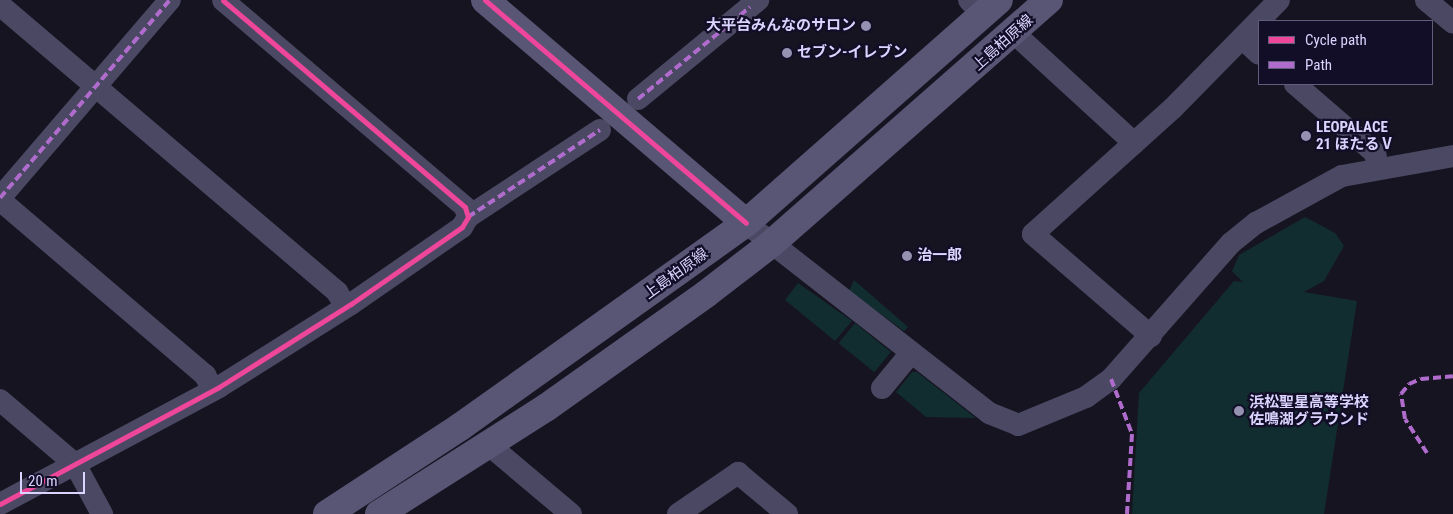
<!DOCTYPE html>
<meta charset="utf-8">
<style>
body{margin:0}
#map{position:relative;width:1453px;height:514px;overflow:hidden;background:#161421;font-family:"Roboto Condensed","Noto Sans JP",sans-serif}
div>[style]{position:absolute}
.green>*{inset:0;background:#122d2f;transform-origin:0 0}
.street>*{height:22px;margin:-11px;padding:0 11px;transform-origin:11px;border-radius:11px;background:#4a4862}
.secondary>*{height:28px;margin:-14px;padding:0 14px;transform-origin:14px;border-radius:14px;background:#585575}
.quiet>*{height:4px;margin-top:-2px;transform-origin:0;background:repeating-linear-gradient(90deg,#b06ccc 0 8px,transparent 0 12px)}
.cycleway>*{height:5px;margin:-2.5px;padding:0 2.5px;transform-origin:2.5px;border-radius:2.5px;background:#ed469a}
.dots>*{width:14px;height:14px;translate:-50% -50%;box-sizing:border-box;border:2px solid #130e27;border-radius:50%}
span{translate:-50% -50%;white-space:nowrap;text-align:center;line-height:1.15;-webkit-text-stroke:4.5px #130e27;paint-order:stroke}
.poi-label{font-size:15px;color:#dad4ff;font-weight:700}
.right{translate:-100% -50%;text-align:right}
.left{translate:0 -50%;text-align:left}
.street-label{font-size:15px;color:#dad4ff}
.legend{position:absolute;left:1258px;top:20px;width:175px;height:65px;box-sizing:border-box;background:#130e27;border:1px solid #635d7d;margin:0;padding:6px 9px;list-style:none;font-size:15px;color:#dad4ff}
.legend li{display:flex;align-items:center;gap:10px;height:25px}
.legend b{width:25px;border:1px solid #635d7d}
.scale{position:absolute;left:20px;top:472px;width:65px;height:22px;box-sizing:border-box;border:2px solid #dad4ff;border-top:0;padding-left:6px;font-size:15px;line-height:18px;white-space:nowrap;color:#dad4ff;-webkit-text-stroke:4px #130e27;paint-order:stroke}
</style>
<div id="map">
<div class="green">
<div style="clip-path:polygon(1305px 217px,1335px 233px,1344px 246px,1324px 281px,1304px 292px,1357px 301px,1324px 514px,1132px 514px,1139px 393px,1234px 281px,1243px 282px,1232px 271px,1239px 255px)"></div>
<div style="clip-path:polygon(854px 280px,908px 327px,904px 331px,849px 291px)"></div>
<div style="clip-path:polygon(798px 283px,852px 321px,835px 341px,785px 300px)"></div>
<div style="left:855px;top:323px;width:46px;height:26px;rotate:39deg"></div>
<div style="clip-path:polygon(912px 372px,917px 372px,976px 418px,926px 417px,896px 392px)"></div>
</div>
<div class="street">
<div style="left:969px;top:0;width:21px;rotate:47deg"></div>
<div style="left:1426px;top:0;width:35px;rotate:40deg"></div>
<div style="left:0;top:5px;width:443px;rotate:40.4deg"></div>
<div style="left:337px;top:292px;width:17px;rotate:59deg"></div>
<div style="left:1014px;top:33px;width:163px;rotate:42.5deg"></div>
<div style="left:1242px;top:38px;width:23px;rotate:43deg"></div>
<div style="left:1295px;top:84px;width:106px;rotate:40.8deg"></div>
<div style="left:1375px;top:153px;width:16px;rotate:79deg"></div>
<div style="left:638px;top:99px;width:156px;rotate:-39.5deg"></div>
<div style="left:0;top:198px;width:261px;rotate:-49.4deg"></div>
<div style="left:0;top:200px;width:270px;rotate:40.5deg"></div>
<div style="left:205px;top:375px;width:17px;rotate:62deg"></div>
<div style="left:468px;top:217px;width:158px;rotate:-33.4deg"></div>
<div style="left:746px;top:223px;width:308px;rotate:38deg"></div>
<div style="left:989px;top:413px;width:31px;rotate:22deg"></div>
<div style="left:1018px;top:425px;width:74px;rotate:-22.4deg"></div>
<div style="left:1086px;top:397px;width:31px;rotate:-36deg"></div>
<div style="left:1111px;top:379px;width:181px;rotate:-48.6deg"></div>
<div style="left:1231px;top:243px;width:32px;rotate:-39deg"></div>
<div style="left:1256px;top:223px;width:98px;rotate:-28.7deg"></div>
<div style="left:1342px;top:176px;width:113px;rotate:-10.2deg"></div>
<div style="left:1151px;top:336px;width:156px;rotate:-139.2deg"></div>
<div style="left:1033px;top:234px;width:188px;rotate:-42deg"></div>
<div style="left:1173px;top:108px;width:151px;rotate:-45.5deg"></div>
<div style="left:882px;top:388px;width:45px;rotate:-50.4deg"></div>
<div style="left:0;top:400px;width:99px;rotate:40.5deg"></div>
<div style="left:75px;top:464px;width:57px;rotate:61.6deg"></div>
<div style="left:489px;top:445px;width:107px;rotate:40.1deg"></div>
<div style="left:0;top:504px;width:248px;rotate:-28.1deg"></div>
<div style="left:219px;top:387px;width:156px;rotate:-32.2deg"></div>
<div style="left:351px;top:304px;width:135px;rotate:-34.7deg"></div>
<div style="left:462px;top:227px;width:12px;rotate:-59deg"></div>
<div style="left:468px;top:217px;width:10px;rotate:-107deg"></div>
<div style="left:465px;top:207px;width:318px;rotate:-139.5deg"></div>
<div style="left:678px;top:514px;width:73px;rotate:-34.3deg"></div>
<div style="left:738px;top:473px;width:64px;rotate:39.9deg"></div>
</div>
<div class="secondary">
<div style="left:485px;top:0;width:343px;rotate:40.5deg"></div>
<div style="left:327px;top:514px;width:159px;rotate:-33.2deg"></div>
<div style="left:460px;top:427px;width:351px;rotate:-35.5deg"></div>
<div style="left:746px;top:223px;width:337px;rotate:-41.4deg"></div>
<div style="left:379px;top:514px;width:199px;rotate:-32.5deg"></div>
<div style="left:547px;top:407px;width:195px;rotate:-35.4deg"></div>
<div style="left:706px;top:294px;width:82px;rotate:-37.6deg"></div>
<div style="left:771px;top:244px;width:370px;rotate:-41.3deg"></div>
</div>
<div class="quiet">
<div style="left:638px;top:99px;width:145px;rotate:-39.4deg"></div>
<div style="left:0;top:198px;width:261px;rotate:-49.4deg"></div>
<div style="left:468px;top:217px;width:158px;rotate:-33.4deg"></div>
<div style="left:1111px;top:379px;width:59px;rotate:69.1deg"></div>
<div style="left:1132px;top:434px;width:80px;rotate:93.6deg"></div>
<div style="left:1427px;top:453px;width:40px;rotate:-122.9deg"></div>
<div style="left:1405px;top:419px;width:25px;rotate:-99deg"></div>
<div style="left:1401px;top:394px;width:13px;rotate:-51deg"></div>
<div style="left:1409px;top:384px;width:13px;rotate:-23deg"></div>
<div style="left:1421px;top:379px;width:32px;rotate:-5deg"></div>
</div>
<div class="cycleway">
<div style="left:485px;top:0;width:343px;rotate:40.5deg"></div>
<div style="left:0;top:504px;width:248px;rotate:-28.1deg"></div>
<div style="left:219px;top:387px;width:156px;rotate:-32.2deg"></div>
<div style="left:351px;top:304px;width:135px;rotate:-34.7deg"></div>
<div style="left:462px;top:227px;width:12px;rotate:-59deg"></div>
<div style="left:468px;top:217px;width:10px;rotate:-107deg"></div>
<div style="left:465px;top:207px;width:318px;rotate:-139.5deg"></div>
</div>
<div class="dots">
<div style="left:866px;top:26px;background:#9591b1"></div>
<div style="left:787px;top:53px;background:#9591b1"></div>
<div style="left:1306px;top:136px;background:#9591b1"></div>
<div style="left:907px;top:256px;background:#9591b1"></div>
<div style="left:1239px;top:411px;background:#9591b1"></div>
</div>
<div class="poi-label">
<span class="right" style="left:856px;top:26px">大平台みんなのサロン</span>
<span class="left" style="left:797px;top:53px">セブン-イレブン</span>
<span class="left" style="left:1316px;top:136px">LEOPALACE<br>21 ほたるⅤ</span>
<span class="left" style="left:917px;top:256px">治一郎</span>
<span class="left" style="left:1249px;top:411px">浜松聖星高等学校<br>佐鳴湖グラウンド</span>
</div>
<div class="street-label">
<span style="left:1003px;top:43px;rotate:-42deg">上島柏原線</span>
<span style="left:676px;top:274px;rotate:-36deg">上島柏原線</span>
</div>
<ul class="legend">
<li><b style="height:6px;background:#ed469a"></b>Cycle path</li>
<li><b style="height:6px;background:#b06ccc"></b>Path</li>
</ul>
<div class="scale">20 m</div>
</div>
